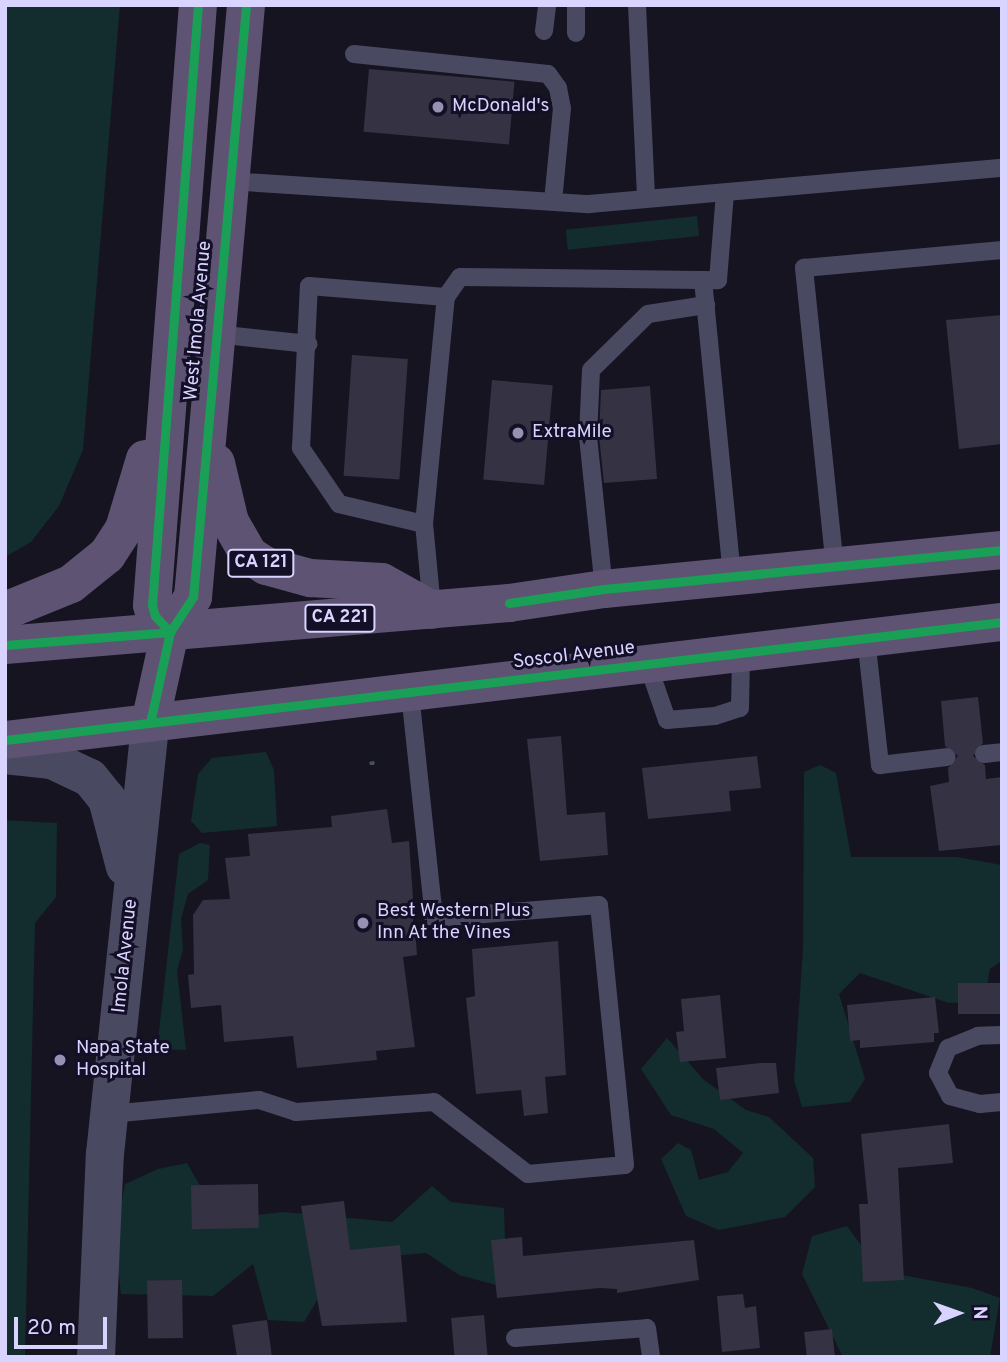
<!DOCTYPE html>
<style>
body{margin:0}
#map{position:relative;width:1007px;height:1362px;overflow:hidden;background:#161421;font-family:Overpass,sans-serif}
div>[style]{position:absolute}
.green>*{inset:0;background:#132c2d;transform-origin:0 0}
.building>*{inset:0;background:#343243;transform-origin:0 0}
.path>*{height:4.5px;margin-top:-2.25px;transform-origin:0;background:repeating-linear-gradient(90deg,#44505f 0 3.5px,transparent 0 8.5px)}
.service>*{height:18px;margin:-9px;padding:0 9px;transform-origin:9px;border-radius:9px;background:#4a4962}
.tertiary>*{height:38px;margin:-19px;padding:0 19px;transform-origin:19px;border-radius:19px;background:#4a4962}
.primary>*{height:38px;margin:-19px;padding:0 19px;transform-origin:19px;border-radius:19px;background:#5e5373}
.cycleway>*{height:9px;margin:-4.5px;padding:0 4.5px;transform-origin:4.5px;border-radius:4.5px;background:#1a9f57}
.dots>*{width:19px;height:19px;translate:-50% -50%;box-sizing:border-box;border:4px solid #130f26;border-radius:50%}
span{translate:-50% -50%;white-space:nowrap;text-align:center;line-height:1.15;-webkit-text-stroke:6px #130f26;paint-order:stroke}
.shield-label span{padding:2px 5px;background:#130f26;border:2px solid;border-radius:5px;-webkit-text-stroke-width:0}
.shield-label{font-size:18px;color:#d9d4ff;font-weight:700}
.poi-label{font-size:19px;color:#d9d4ff}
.left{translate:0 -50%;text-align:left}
.street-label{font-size:19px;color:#d9d4ff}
.frame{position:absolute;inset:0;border:7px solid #d9d4ff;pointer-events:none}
.north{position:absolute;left:923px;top:1278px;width:70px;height:70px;-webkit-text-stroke:5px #130f26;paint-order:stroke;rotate:89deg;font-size:19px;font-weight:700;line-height:28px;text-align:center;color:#d9d4ff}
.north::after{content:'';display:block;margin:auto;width:24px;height:32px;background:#d9d4ff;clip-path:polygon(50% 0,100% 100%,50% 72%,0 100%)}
.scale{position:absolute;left:14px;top:1317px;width:93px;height:32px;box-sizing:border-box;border:4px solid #d9d4ff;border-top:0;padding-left:9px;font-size:21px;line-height:24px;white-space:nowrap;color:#d9d4ff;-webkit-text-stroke:5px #130f26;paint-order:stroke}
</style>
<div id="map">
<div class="green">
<div style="clip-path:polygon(5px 5px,120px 5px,83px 450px,59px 506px,31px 542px,5px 557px)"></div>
<div style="left:697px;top:216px;width:20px;height:132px;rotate:84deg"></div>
<div style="clip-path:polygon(266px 752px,274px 770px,277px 826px,202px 833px,191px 821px,198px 774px,212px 758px)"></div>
<div style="clip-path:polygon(820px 765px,836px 773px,851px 857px,957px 857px,1002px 865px,1002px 961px,990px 969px,984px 1001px,949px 1003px,860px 973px,839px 994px,865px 1079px,850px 1102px,802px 1107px,794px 1080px,803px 949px,804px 772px)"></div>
<div style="clip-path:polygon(5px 820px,57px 823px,56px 897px,35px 923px,25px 1357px,5px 1357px)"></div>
<div style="clip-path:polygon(200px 843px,210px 845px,208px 880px,188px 894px,181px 919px,183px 950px,177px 970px,186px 1050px,157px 1049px,179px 854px)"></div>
<div style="clip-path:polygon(667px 1038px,704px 1080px,746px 1110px,769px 1117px,813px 1158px,815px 1187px,785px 1217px,719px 1230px,686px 1216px,661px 1159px,678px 1143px,691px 1150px,699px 1180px,728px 1172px,743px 1153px,714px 1129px,671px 1115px,641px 1069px)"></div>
<div style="clip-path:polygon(187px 1163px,211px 1205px,240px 1217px,283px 1212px,392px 1222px,432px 1186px,451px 1202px,504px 1208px,506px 1267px,496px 1285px,459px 1275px,426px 1253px,369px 1258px,330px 1279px,304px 1322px,268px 1320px,253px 1264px,213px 1296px,121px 1294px,115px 1237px,125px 1184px,158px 1169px)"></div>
<div style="clip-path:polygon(847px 1226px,880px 1271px,972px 1288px,1000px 1298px,990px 1357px,843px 1357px,802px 1274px,812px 1236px)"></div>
</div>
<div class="building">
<div style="left:369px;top:69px;width:146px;height:63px;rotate:5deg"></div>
<div style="clip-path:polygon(1002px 315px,1002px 444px,959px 449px,946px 320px)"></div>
<div style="left:352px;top:355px;width:56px;height:121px;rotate:4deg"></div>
<div style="left:492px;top:380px;width:61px;height:100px;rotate:5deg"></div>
<div style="clip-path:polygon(650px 386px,657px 479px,604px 483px,599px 436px,601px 390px)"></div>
<div style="clip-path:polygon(978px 697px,983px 743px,973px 756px,985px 765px,986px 779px,1002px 777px,1002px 845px,939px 851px,930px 786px,949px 782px,948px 768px,958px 756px,945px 746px,941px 701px)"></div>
<div style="clip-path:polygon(561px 736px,567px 815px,605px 812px,608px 855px,540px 861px,527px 739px)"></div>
<div style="clip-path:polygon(757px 756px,761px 788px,729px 791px,731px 811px,648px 819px,642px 768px)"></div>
<div style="clip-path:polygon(387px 809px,392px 843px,409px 841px,417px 955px,403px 957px,415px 1047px,376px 1051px,377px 1060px,297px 1068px,293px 1036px,224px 1042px,221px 1005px,191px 1008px,188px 975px,194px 974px,193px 915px,203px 900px,230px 899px,225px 858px,250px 856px,248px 834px,332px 827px,331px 816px)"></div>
<div style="clip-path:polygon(558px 941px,566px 1075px,545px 1077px,548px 1113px,524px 1116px,521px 1090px,476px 1094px,466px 998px,475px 996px,472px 949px)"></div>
<div style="left:1002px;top:983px;width:31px;height:44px;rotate:90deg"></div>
<div style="clip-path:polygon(720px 995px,726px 1058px,680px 1062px,676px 1032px,684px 1031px,681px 999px)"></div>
<div style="clip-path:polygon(935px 997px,939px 1033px,934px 1033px,934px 1042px,860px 1048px,860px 1040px,850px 1041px,847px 1005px)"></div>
<div style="clip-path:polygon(760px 1063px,776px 1063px,779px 1093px,720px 1100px,716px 1068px)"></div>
<div style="clip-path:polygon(949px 1124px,953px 1163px,898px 1168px,904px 1280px,863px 1282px,859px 1204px,868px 1204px,861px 1134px)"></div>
<div style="left:258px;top:1184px;width:44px;height:67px;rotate:89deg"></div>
<div style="clip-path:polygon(344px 1201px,350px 1250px,400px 1245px,407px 1322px,322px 1326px,301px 1206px)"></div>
<div style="clip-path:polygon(522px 1237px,523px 1256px,694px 1240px,699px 1280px,617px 1293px,617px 1289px,600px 1288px,497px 1298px,491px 1240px)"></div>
<div style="left:182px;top:1280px;width:58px;height:35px;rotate:89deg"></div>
<div style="clip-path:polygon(743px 1294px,745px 1308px,756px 1306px,760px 1348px,722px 1352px,717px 1296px)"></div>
<div style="left:484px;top:1315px;width:42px;height:33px;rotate:85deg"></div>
<div style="clip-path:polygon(267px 1320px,272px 1357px,237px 1357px,232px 1325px)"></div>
<div style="left:832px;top:1329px;width:28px;height:28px;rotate:84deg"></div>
</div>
<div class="path">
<div style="left:372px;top:761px;width:6px;rotate:81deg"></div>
</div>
<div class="service">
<div style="left:637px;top:5px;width:194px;rotate:87.3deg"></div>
<div style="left:544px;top:31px;width:26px;rotate:-83deg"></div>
<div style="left:576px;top:33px;width:28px;rotate:-90deg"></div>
<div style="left:354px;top:54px;width:195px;rotate:5.9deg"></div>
<div style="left:548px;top:74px;width:17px;rotate:54deg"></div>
<div style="left:558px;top:88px;width:20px;rotate:79deg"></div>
<div style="left:562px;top:108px;width:94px;rotate:95.5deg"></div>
<div style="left:229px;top:181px;width:361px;rotate:3.7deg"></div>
<div style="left:589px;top:204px;width:415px;rotate:-5deg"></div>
<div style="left:703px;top:280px;width:299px;rotate:84.4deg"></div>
<div style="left:216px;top:334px;width:93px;rotate:6.2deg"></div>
<div style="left:424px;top:524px;width:228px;rotate:-84.5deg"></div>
<div style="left:835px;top:568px;width:302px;rotate:-95.9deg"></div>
<div style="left:804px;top:268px;width:199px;rotate:-5.2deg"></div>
<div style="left:604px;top:589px;width:154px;rotate:-96deg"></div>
<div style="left:588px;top:436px;width:66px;rotate:-87.4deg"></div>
<div style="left:591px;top:370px;width:80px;rotate:-44.5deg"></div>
<div style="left:648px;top:314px;width:59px;rotate:-8.8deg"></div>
<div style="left:432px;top:608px;width:84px;rotate:-95.4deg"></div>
<div style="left:424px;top:524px;width:87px;rotate:-166.8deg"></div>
<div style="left:339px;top:504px;width:68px;rotate:-124.2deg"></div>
<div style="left:301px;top:448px;width:162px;rotate:-87.2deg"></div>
<div style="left:309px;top:286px;width:137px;rotate:4.6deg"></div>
<div style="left:446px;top:297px;width:24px;rotate:-55deg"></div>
<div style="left:460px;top:277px;width:258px;rotate:0.7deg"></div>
<div style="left:718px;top:280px;width:87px;rotate:-85.4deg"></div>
<div style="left:866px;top:638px;width:128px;rotate:83.7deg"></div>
<div style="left:880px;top:765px;width:67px;rotate:-6.8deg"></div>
<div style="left:648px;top:665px;width:58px;rotate:70.9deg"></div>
<div style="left:667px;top:720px;width:48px;rotate:-4.8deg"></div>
<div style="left:715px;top:716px;width:26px;rotate:-18deg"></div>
<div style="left:740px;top:708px;width:54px;rotate:-88.9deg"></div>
<div style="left:984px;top:754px;width:18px;rotate:-6deg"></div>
<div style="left:1002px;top:1035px;width:24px;rotate:178deg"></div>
<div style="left:978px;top:1036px;width:32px;rotate:158deg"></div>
<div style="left:948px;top:1048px;width:27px;rotate:112deg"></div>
<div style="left:938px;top:1073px;width:26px;rotate:62deg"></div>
<div style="left:950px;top:1096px;width:31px;rotate:15deg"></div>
<div style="left:980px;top:1104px;width:22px;rotate:-5deg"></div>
<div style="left:110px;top:1114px;width:150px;rotate:-5.4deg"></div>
<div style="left:259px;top:1100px;width:39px;rotate:18deg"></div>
<div style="left:296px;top:1112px;width:138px;rotate:-4.1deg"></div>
<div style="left:434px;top:1102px;width:118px;rotate:37.5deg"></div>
<div style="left:528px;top:1174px;width:97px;rotate:-5.3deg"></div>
<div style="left:625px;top:1165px;width:261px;rotate:-95.7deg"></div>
<div style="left:599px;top:905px;width:166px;rotate:175.5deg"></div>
<div style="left:434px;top:918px;width:225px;rotate:-96.1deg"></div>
<div style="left:515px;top:1338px;width:132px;rotate:-4.3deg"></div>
<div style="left:647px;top:1328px;width:29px;rotate:82deg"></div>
</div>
<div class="tertiary">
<div style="left:5px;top:755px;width:47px;rotate:6.1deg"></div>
<div style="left:52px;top:760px;width:42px;rotate:25.3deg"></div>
<div style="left:90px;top:778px;width:27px;rotate:51deg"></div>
<div style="left:107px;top:799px;width:70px;rotate:75.2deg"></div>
<div style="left:96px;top:1357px;width:203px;rotate:-87.5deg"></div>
<div style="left:105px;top:1154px;width:433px;rotate:-84deg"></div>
</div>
<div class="primary">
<div style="left:216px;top:463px;width:61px;rotate:76.7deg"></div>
<div style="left:230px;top:522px;width:38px;rotate:60deg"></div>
<div style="left:249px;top:555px;width:20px;rotate:33deg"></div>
<div style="left:266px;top:566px;width:46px;rotate:15.3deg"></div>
<div style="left:310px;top:578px;width:72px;rotate:3.2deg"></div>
<div style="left:382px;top:582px;width:57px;rotate:29.2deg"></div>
<div style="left:5px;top:611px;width:71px;rotate:-22.2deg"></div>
<div style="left:71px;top:584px;width:46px;rotate:-38.9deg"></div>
<div style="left:107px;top:555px;width:31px;rotate:-57deg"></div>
<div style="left:124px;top:529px;width:73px;rotate:-73.3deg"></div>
<div style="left:170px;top:632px;width:22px;rotate:-133deg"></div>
<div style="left:155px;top:616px;width:11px;rotate:-105deg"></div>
<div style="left:152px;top:605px;width:602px;rotate:-85.62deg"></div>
<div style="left:5px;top:645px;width:506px;rotate:-4.76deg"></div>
<div style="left:509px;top:603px;width:96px;rotate:-8.4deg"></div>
<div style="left:604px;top:589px;width:400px;rotate:-5.6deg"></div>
<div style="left:150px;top:723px;width:93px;rotate:-77.6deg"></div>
<div style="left:170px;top:632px;width:42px;rotate:-56.7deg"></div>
<div style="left:193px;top:597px;width:594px;rotate:-84.88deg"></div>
<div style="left:5px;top:740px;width:1004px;rotate:-6.75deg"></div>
</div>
<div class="cycleway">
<div style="left:509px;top:603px;width:96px;rotate:-8.4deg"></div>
<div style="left:604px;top:589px;width:400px;rotate:-5.6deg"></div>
<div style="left:170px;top:632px;width:22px;rotate:-133deg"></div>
<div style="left:155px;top:616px;width:11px;rotate:-105deg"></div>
<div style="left:152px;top:605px;width:602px;rotate:-85.62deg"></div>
<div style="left:5px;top:645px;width:166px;rotate:-4.5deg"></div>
<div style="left:150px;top:723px;width:93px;rotate:-77.6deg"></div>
<div style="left:170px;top:632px;width:42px;rotate:-56.7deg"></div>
<div style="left:193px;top:597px;width:594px;rotate:-84.88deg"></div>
<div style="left:5px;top:740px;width:1004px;rotate:-6.75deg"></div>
</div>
<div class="dots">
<div style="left:438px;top:107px;background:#9591b1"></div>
<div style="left:518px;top:433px;background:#9591b1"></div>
<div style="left:363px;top:923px;background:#9591b1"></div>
<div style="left:60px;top:1060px;background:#9591b1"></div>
</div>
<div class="shield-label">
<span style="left:261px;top:563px">CA 121</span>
<span style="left:340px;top:618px">CA 221</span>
</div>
<div class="poi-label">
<span class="left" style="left:452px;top:107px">McDonald's</span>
<span class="left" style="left:532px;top:433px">ExtraMile</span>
<span class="left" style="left:377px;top:923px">Best Western Plus<br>Inn At the Vines</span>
<span class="left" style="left:76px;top:1060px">Napa State<br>Hospital</span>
</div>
<div class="street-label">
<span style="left:199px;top:321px;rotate:-85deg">West Imola Avenue</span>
<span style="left:574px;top:656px;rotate:-7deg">Soscol Avenue</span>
<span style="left:126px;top:956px;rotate:-84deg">Imola Avenue</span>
</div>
<div class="frame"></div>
<div class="north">N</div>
<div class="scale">20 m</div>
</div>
